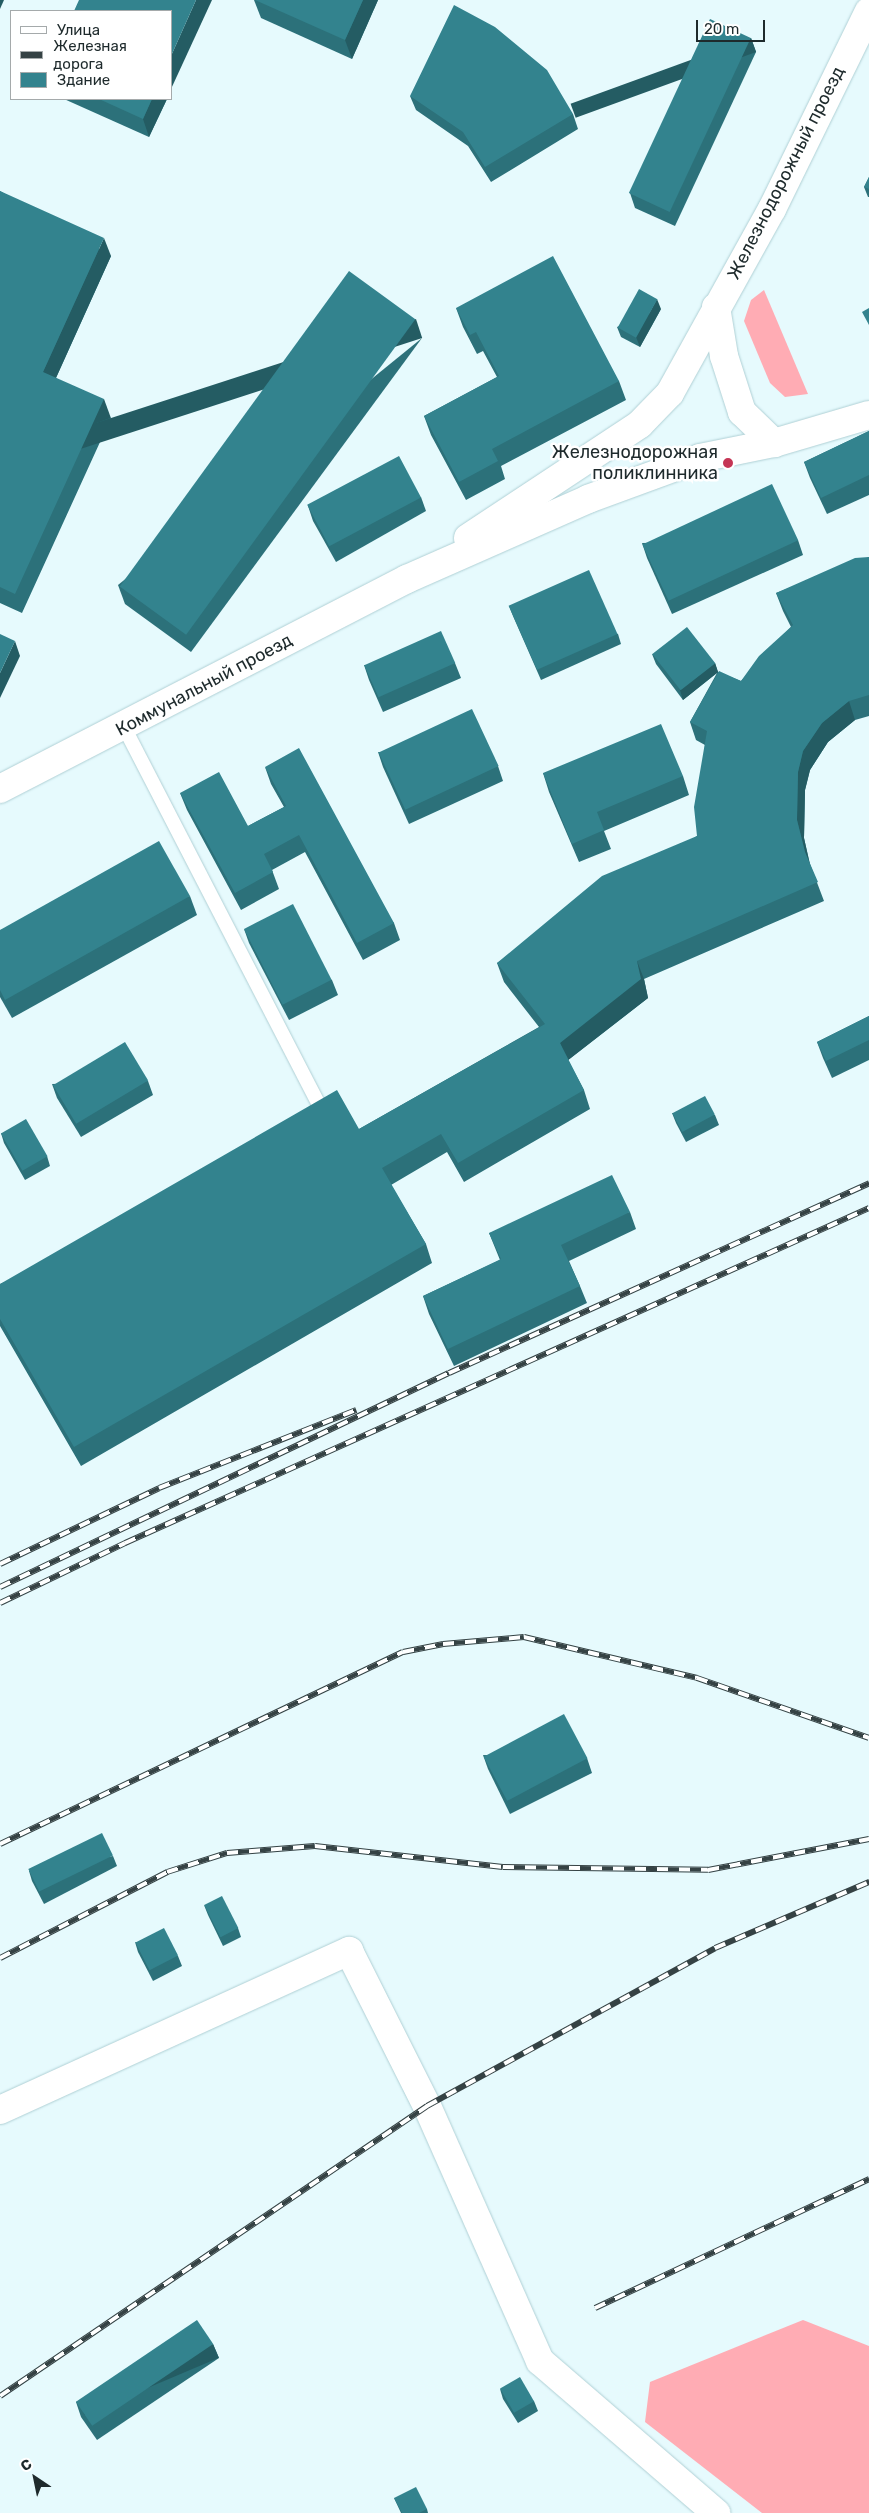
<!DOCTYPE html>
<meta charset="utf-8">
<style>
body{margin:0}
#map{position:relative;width:869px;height:2513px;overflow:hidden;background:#e6fafd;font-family:Rubik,sans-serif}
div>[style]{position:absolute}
.forest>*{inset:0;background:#ffacb4}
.roads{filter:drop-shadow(0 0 1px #afd0d5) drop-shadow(0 0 1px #afd0d5)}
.service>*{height:14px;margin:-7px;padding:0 7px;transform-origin:7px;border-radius:7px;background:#fff}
.minor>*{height:28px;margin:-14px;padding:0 14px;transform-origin:14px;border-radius:14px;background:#fff}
.rail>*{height:5.5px;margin-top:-2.75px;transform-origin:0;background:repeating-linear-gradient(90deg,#fff 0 11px,#354244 0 22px);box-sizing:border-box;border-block:1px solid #354244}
.wall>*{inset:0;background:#2c717a}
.shaded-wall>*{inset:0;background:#245c63;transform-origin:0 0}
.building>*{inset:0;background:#33838e;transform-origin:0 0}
.dots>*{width:14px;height:14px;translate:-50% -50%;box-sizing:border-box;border:2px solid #fff;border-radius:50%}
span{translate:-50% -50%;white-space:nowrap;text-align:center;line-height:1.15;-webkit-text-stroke:5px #fff;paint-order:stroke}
.street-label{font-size:18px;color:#1e2a2c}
.poi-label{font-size:18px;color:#1e2a2c}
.right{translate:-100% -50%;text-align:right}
.legend{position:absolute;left:10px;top:10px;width:162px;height:90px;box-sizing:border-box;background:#fff;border:1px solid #a5aaab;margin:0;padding:6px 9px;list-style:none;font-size:15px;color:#1e2a2c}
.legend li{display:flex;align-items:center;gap:10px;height:25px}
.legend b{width:25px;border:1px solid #a5aaab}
.north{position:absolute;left:10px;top:2453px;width:50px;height:50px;-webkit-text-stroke:4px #fff;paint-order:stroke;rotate:326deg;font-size:14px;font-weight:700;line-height:20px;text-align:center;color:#1e2a2c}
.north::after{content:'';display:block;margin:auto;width:18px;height:22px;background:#1e2a2c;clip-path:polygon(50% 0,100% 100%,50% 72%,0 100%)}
.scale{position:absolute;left:696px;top:20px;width:69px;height:22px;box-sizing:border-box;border:2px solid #1e2a2c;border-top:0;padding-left:6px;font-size:15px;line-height:18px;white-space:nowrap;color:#1e2a2c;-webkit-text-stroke:4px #fff;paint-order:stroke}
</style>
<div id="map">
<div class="forest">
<div style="clip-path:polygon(764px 290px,808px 394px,785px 397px,770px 383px,744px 321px,751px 300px)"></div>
<div style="clip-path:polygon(803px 2320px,869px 2346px,869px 2513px,762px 2513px,645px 2422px,650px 2382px)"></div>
</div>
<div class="roads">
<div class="service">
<div style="left:124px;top:727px;width:424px;rotate:62.7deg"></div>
</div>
<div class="minor">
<div style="left:716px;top:307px;width:50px;rotate:80.7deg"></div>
<div style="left:724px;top:356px;width:59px;rotate:72.2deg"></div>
<div style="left:742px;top:412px;width:45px;rotate:44.1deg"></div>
<div style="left:468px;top:538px;width:206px;rotate:-33.5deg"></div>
<div style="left:640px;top:424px;width:43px;rotate:-45.9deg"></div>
<div style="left:670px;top:393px;width:210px;rotate:-61deg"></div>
<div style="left:772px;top:209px;width:220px;rotate:-63.9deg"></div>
<div style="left:0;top:789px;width:458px;rotate:-27.3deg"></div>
<div style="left:407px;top:579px;width:198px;rotate:-23.8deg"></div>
<div style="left:588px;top:499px;width:119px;rotate:-20.1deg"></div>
<div style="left:700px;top:458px;width:76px;rotate:-11.5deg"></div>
<div style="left:774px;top:443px;width:99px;rotate:-16.4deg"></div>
<div style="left:0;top:2110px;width:384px;rotate:-24.5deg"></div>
<div style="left:349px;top:1951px;width:174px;rotate:63.3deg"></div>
<div style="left:427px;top:2106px;width:279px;rotate:66.1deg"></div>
<div style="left:540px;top:2361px;width:233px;rotate:40.8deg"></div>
</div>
</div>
<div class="rail">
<div style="left:0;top:1564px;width:176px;rotate:-25.5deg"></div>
<div style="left:159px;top:1488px;width:212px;rotate:-21.6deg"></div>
<div style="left:0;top:1587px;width:497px;rotate:-25.5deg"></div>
<div style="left:449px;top:1373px;width:461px;rotate:-24.3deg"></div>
<div style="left:0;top:1603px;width:139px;rotate:-25.6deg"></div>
<div style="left:125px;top:1543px;width:816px;rotate:-24.24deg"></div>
<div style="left:0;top:1844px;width:446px;rotate:-25.5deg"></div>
<div style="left:403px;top:1652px;width:41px;rotate:-11.3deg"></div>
<div style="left:443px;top:1644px;width:81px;rotate:-4.9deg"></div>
<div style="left:524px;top:1637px;width:178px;rotate:13.3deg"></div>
<div style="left:697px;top:1678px;width:182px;rotate:19.2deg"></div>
<div style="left:0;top:1958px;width:188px;rotate:-27.2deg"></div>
<div style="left:167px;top:1872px;width:63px;rotate:-17.6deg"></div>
<div style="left:227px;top:1853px;width:88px;rotate:-4.5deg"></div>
<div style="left:315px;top:1846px;width:189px;rotate:6.4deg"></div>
<div style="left:503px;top:1867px;width:205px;rotate:0.8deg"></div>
<div style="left:708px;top:1870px;width:164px;rotate:-10.9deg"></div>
<div style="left:595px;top:2308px;width:303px;rotate:-25.2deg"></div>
<div style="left:0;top:2396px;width:516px;rotate:-34.18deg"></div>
<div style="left:427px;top:2106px;width:328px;rotate:-28.7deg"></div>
<div style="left:715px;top:1948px;width:168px;rotate:-23.2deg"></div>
</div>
<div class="wall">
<div style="clip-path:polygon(254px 0,378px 0,352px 59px,261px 18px)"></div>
<div style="clip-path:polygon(751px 38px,756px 52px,675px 226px,635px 208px,630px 193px)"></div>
<div style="clip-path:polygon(410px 96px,573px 114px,578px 129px,491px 182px,468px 146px,416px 110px)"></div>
<div style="clip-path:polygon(64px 99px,167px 99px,149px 137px)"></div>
<div style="clip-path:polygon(869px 177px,869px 197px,868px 197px,864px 187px)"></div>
<div style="clip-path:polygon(0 191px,111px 256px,56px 378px,111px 418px,22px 613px,0 603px)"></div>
<div style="clip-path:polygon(456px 308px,619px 381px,626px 400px,501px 466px,505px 479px,466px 500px,431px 435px,424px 416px,497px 377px,483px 351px,477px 354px,463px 327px)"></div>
<div style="clip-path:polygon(661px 309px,640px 347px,621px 337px,617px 327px)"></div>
<div style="clip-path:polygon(422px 338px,191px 652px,125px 604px,118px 585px)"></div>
<div style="clip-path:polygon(869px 431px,869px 495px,827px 514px,810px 478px,804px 462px)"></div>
<div style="clip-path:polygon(421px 497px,426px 511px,336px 562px,313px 521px,308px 506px)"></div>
<div style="clip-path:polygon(798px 540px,803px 555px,672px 614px,647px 558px,642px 543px)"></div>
<div style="clip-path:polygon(869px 557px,869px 716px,855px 720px,828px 742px,810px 770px,805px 790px,804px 838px,810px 864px,824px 901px,644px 979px,648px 998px,568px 1060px,584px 1090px,590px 1109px,464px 1182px,447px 1152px,391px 1185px,426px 1244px,432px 1263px,81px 1466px,0 1326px,0 1284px,359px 1129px,539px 1027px,504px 982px,497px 963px,697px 836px,705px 745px,696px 740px,690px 722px,717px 673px,683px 700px,656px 664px,652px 654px,715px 663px,718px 672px,741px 681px,791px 627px,783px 611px,776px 593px)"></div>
<div style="clip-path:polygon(509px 606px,618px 634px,621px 644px,541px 680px,513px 616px)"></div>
<div style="clip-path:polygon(455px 663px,461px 678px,383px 712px,369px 680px,364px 665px)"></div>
<div style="clip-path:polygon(378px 752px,498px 766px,503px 781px,409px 824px,383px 767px)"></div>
<div style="clip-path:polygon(265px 767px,394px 923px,400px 940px,363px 960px,305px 852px,272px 870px,279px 889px,241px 910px,187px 810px,180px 793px,248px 826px,284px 807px,271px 784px)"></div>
<div style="clip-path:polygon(543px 773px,683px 776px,689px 795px,604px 831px,611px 849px,579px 862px,549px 792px)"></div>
<div style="clip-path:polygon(190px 896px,197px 915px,12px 1018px,0 997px,0 930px)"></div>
<div style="clip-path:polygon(244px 929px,332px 980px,338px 995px,289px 1020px,249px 943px)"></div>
<div style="clip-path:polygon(869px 1016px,869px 1060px,832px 1078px,823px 1058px,817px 1042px)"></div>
<div style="clip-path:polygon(148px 1081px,153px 1095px,81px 1137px,57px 1098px,52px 1084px)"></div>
<div style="clip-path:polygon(672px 1113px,715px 1115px,719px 1125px,686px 1142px,676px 1123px)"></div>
<div style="clip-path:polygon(1px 1133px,47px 1156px,50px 1166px,25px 1180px,4px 1143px)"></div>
<div style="clip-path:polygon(630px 1212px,636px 1229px,569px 1261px,580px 1286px,587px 1303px,454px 1366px,429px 1314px,423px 1296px,500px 1260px,489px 1233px)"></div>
<div style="clip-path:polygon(483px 1755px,587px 1758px,592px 1773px,510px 1814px,488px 1769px)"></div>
<div style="clip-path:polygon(113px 1856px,117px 1866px,44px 1904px,32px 1881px,29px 1871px)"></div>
<div style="clip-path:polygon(204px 1905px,238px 1928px,241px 1937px,223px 1946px,208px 1915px)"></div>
<div style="clip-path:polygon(135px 1942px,178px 1956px,182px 1966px,153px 1981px,138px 1952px)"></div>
<div style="clip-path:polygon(213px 2344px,219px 2358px,97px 2440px,81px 2417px,76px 2402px)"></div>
<div style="clip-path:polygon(500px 2389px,534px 2401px,538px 2411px,518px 2423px,503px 2399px)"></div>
<div style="clip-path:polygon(394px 2498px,427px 2509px,428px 2513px,401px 2513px)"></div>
</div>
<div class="shaded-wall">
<div style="clip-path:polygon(0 0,4px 0,0 9px)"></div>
<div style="clip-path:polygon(196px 0,212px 0,171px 89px,171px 56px)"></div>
<div style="clip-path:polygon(363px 0,378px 0,352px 59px,345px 40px)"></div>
<div style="left:751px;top:38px;width:15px;height:192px;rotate:70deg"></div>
<div style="clip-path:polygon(152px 99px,167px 99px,149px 137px,143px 119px)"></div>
<div style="clip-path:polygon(104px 238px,111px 256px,50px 391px,43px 372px)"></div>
<div style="clip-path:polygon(657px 299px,661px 309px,640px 347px,636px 337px)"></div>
<div style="left:416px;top:319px;width:20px;height:391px;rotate:72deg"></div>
<div style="left:104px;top:399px;width:20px;height:214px;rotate:70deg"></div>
<div style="clip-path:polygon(15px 641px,20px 656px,0 698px,0 673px)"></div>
<div style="clip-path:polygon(715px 663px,718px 672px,683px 700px,680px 690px)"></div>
<div style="clip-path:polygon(849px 701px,855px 720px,828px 742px,810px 770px,805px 790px,804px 838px,811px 870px,805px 852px,797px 820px,798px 772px,803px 751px,822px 723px)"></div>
<div style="clip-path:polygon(637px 961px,644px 979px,648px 998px,567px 1061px,560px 1043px)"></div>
<div style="left:213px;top:2344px;width:15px;height:146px;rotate:67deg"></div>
</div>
<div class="building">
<div style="clip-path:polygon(79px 0,196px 0,171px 56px,171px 11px,74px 11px)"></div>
<div style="clip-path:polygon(255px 0,363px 0,345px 40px)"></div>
<div style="clip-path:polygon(454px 5px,495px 27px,547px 70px,573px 114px,485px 167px,463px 132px,410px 96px)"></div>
<div style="left:710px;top:19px;width:45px;height:192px;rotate:25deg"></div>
<div style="clip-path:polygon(99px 99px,152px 99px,143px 119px)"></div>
<div style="clip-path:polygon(869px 177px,869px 189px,864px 187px)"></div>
<div style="clip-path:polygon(0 191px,104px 238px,43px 372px,104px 399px,15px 594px,0 587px)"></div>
<div style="clip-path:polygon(553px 256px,619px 381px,492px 449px,498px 461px,459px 482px,424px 416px,499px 376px,476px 332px,470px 335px,456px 308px)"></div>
<div style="left:349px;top:271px;width:82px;height:390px;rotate:36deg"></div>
<div style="left:639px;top:289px;width:21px;height:44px;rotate:29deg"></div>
<div style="clip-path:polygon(869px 308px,869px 325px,862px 312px)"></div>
<div style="clip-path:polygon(869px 431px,869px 475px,821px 498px,804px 462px)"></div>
<div style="left:399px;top:456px;width:47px;height:104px;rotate:62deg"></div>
<div style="left:772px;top:484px;width:62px;height:143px;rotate:65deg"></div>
<div style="clip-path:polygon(869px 557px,869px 695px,849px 701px,822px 723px,803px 751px,798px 772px,797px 820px,805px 852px,818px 882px,637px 961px,641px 979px,560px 1043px,584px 1090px,458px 1163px,441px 1134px,382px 1168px,426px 1244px,74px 1447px,0 1319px,0 1284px,337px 1090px,359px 1129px,545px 1024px,497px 963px,602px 876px,697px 836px,694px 807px,707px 731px,690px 722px,719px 671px,741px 681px,759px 656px,793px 625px,776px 593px,855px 558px)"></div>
<div style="left:589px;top:570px;width:70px;height:88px;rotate:66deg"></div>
<div style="left:687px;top:627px;width:46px;height:44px;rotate:52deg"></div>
<div style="left:441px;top:631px;width:35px;height:84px;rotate:66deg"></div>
<div style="clip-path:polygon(0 634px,15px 641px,0 673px)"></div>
<div style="left:472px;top:709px;width:63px;height:103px;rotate:65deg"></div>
<div style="clip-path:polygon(661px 724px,683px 776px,597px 812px,604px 830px,572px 844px,543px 773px)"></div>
<div style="clip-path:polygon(299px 748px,394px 923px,357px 943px,299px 835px,264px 854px,273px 872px,235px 893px,180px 793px,219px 772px,248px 826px,286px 806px,265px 767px)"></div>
<div style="clip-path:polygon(159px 841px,190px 896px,5px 1000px,0 990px,0 930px)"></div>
<div style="left:293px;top:904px;width:85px;height:55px;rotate:63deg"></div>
<div style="clip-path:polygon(869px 1016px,869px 1040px,826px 1061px,817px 1042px)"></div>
<div style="left:125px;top:1042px;width:45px;height:84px;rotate:59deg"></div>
<div style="left:705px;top:1096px;width:21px;height:37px;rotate:62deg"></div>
<div style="left:26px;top:1119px;width:43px;height:29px;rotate:60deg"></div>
<div style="clip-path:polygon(612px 1175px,630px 1212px,561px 1245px,580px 1286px,448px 1349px,423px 1296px,501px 1259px,489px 1233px)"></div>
<div style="left:564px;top:1714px;width:50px;height:91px;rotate:62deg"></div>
<div style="left:102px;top:1833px;width:25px;height:82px;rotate:64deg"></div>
<div style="left:222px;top:1896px;width:36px;height:20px;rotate:63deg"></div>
<div style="left:164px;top:1928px;width:31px;height:32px;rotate:63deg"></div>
<div style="left:197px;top:2320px;width:29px;height:146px;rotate:56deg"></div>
<div style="left:520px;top:2377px;width:28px;height:23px;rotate:60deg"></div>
<div style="clip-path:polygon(416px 2487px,427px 2509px,419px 2513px,402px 2513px,394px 2498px)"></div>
</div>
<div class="dots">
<div style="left:728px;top:463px;background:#c53555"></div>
</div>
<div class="street-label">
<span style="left:786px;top:173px;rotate:-63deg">Железнодорожный проезд</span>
<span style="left:204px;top:685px;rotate:-28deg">Коммунальный проезд</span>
</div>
<div class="poi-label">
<span class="right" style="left:718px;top:463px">Железнодорожная<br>поликлинника</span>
</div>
<ul class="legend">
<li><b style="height:6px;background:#fff"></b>Улица</li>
<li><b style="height:6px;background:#354244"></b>Железная дорога</li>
<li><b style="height:14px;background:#33838e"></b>Здание</li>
</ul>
<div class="north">С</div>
<div class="scale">20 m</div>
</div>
